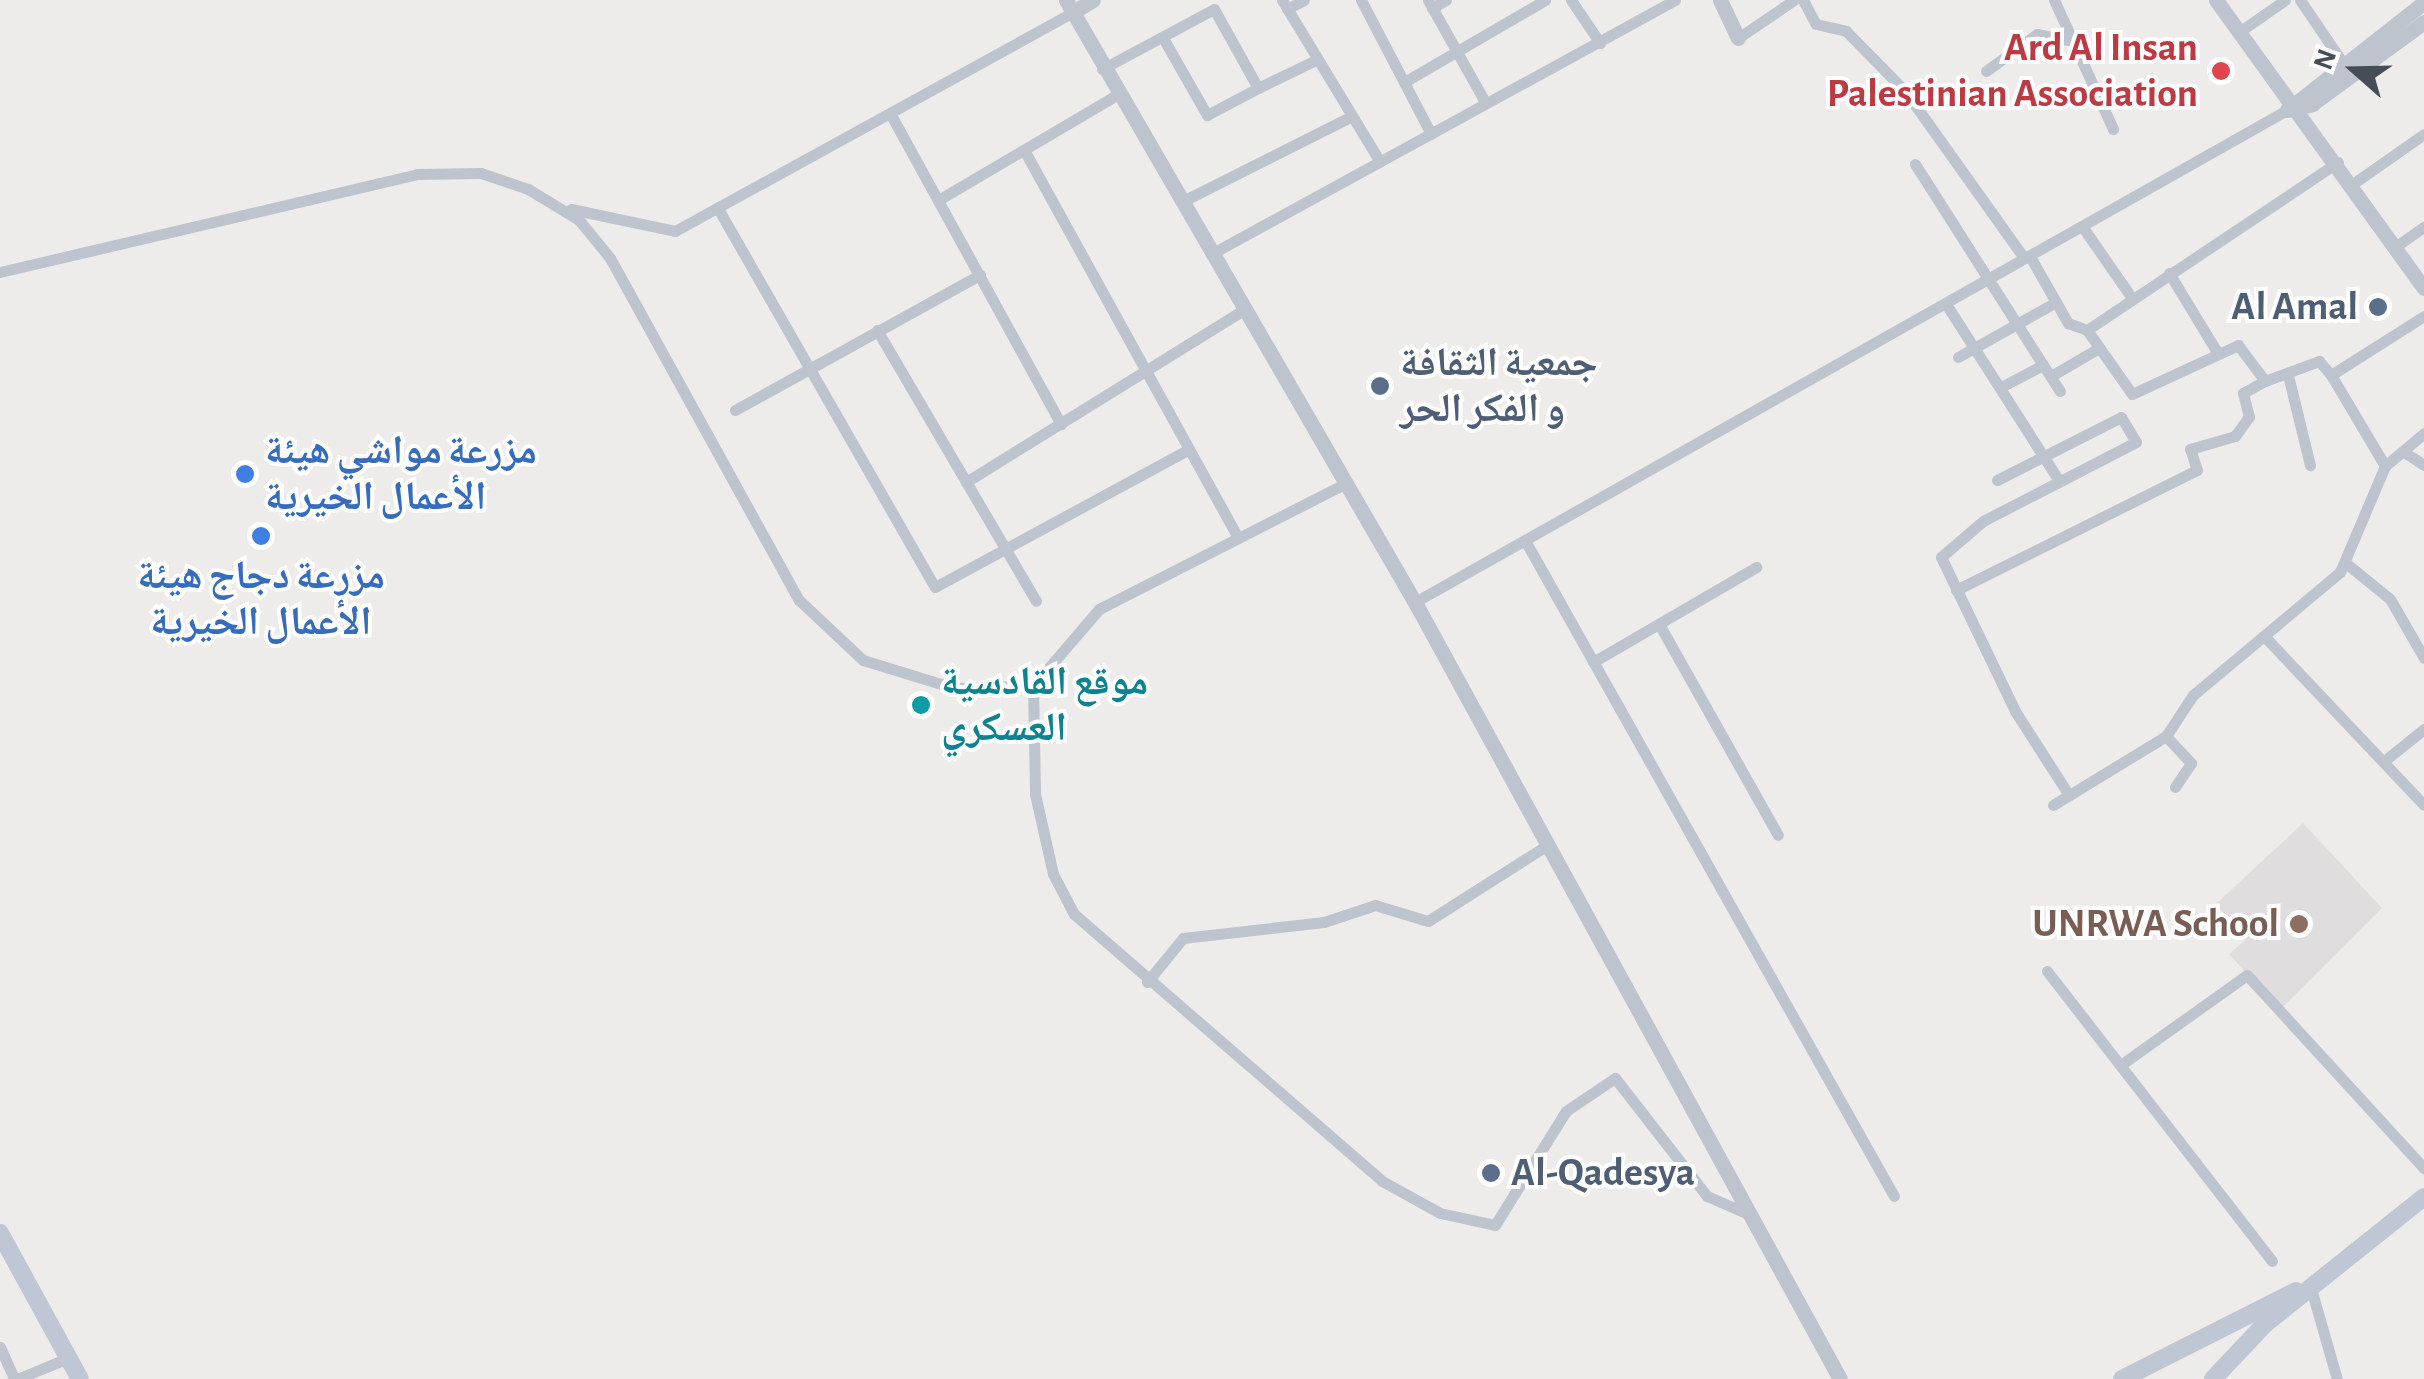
<!DOCTYPE html>
<meta charset="utf-8">
<style>
body{margin:0}
#map{position:relative;width:2424px;height:1379px;overflow:hidden;background:#eeeceb;font-family:"Alegreya Sans","Noto Naskh Arabic",sans-serif}
div>[style]{position:absolute}
.education>*{inset:0;background:#dfdddd}
.minor>*{height:11px;margin:-5.5px;padding:0 5.5px;transform-origin:5.5px;border-radius:5.5px;background:#bdc4cd}
.tertiary>*{height:15px;margin:-7.5px;padding:0 7.5px;transform-origin:7.5px;border-radius:7.5px;background:#bdc4cd}
.secondary>*{height:18px;margin:-9px;padding:0 9px;transform-origin:9px;border-radius:9px;background:#bfc7d4}
.dots>*{width:28px;height:28px;translate:-50% -50%;box-sizing:border-box;border:5px solid #fff;border-radius:50%}
span{translate:-50% -50%;white-space:nowrap;text-align:center;line-height:1.15;-webkit-text-stroke:8px #fff;paint-order:stroke}
.health-label{font-size:40px;color:#be3a42;font-weight:700}
.right{translate:-100% -50%;text-align:right}
.service-label{font-size:40px;color:#4e5e75;font-weight:700}
.left{translate:0 -50%;text-align:left}
.shop-label{font-size:40px;color:#366cbe;font-weight:700}
.culture-label{font-size:40px;color:#0d838f;font-weight:700}
.education-label{font-size:40px;color:#785e54;font-weight:700}
.north{position:absolute;left:2304px;top:20px;width:100px;height:100px;-webkit-text-stroke:8px #fff;paint-order:stroke;rotate:290deg;font-size:28px;font-weight:700;line-height:40px;text-align:center;color:#454d57}
.north::after{content:'';display:block;margin:auto;width:35px;height:45px;background:#454d57;clip-path:polygon(50% 0,100% 100%,50% 72%,0 100%)}
</style>
<div id="map">
<div class="education">
<div style="clip-path:polygon(2303px 823px,2382px 908px,2280px 1010px,2229px 954px,2245px 940px,2216px 904px)"></div>
</div>
<div class="minor">
<div style="left:1282px;top:0;width:189px;rotate:58.8deg"></div>
<div style="left:1361px;top:0;width:151px;rotate:62.4deg"></div>
<div style="left:1428px;top:0;width:117px;rotate:60.8deg"></div>
<div style="left:1571px;top:0;width:52px;rotate:56deg"></div>
<div style="left:1803px;top:0;width:27px;rotate:62deg"></div>
<div style="left:1816px;top:24px;width:31px;rotate:13deg"></div>
<div style="left:1846px;top:31px;width:84px;rotate:45.5deg"></div>
<div style="left:1905px;top:91px;width:205px;rotate:54.5deg"></div>
<div style="left:2054px;top:0;width:142px;rotate:65.4deg"></div>
<div style="left:2300px;top:0;width:73px;rotate:55.7deg"></div>
<div style="left:1432px;top:8px;width:16px;rotate:-30deg"></div>
<div style="left:1287px;top:9px;width:19px;rotate:-28deg"></div>
<div style="left:2239px;top:32px;width:56px;rotate:-34.8deg"></div>
<div style="left:1163px;top:38px;width:89px;rotate:60.3deg"></div>
<div style="left:1207px;top:115px;width:58px;rotate:-27.9deg"></div>
<div style="left:1738px;top:38px;width:68px;rotate:-34.2deg"></div>
<div style="left:1102px;top:69px;width:127px;rotate:-28.2deg"></div>
<div style="left:1214px;top:9px;width:90px;rotate:60.9deg"></div>
<div style="left:1258px;top:88px;width:64px;rotate:-25.8deg"></div>
<div style="left:1986px;top:71px;width:63px;rotate:-36deg"></div>
<div style="left:2037px;top:34px;width:36px;rotate:11deg"></div>
<div style="left:1406px;top:81px;width:161px;rotate:-30.2deg"></div>
<div style="left:891px;top:115px;width:353px;rotate:61.2deg"></div>
<div style="left:1024px;top:150px;width:443px;rotate:61.1deg"></div>
<div style="left:1915px;top:164px;width:238px;rotate:57.5deg"></div>
<div style="left:2354px;top:183px;width:85px;rotate:-35deg"></div>
<div style="left:940px;top:199px;width:207px;rotate:-30.5deg"></div>
<div style="left:1183px;top:201px;width:187px;rotate:-26.7deg"></div>
<div style="left:571px;top:209px;width:106px;rotate:11.9deg"></div>
<div style="left:675px;top:231px;width:454px;rotate:-28.8deg"></div>
<div style="left:720px;top:212px;width:432px;rotate:60.2deg"></div>
<div style="left:935px;top:587px;width:289px;rotate:-28.5deg"></div>
<div style="left:2084px;top:229px;width:83px;rotate:55.3deg"></div>
<div style="left:2395px;top:247px;width:35px;rotate:-35deg"></div>
<div style="left:1211px;top:254px;width:529px;rotate:-28.7deg"></div>
<div style="left:2032px;top:260px;width:73px;rotate:60.3deg"></div>
<div style="left:2068px;top:323px;width:20px;rotate:20deg"></div>
<div style="left:2087px;top:330px;width:78px;rotate:54.9deg"></div>
<div style="left:2132px;top:394px;width:117px;rotate:-24.8deg"></div>
<div style="left:2238px;top:345px;width:45px;rotate:53.1deg"></div>
<div style="left:2265px;top:381px;width:58px;rotate:-20.3deg"></div>
<div style="left:2319px;top:361px;width:18px;rotate:49deg"></div>
<div style="left:2331px;top:375px;width:110px;rotate:-32.4deg"></div>
<div style="left:0;top:272px;width:428px;rotate:-13.2deg"></div>
<div style="left:417px;top:174px;width:64px;rotate:-0.9deg"></div>
<div style="left:481px;top:173px;width:50px;rotate:18.8deg"></div>
<div style="left:528px;top:189px;width:60px;rotate:31.3deg"></div>
<div style="left:579px;top:220px;width:49px;rotate:50.8deg"></div>
<div style="left:610px;top:258px;width:391px;rotate:61.1deg"></div>
<div style="left:799px;top:600px;width:88px;rotate:43.2deg"></div>
<div style="left:863px;top:660px;width:95px;rotate:17.1deg"></div>
<div style="left:954px;top:688px;width:79px;rotate:-1.5deg"></div>
<div style="left:1033px;top:686px;width:101px;rotate:-49.4deg"></div>
<div style="left:1099px;top:609px;width:275px;rotate:-27deg"></div>
<div style="left:2169px;top:273px;width:92px;rotate:58.7deg"></div>
<div style="left:1946px;top:304px;width:208px;rotate:57.4deg"></div>
<div style="left:877px;top:330px;width:314px;rotate:59.6deg"></div>
<div style="left:2087px;top:330px;width:302px;rotate:-33.8deg"></div>
<div style="left:1958px;top:357px;width:112px;rotate:-29.3deg"></div>
<div style="left:2288px;top:375px;width:93px;rotate:76.3deg"></div>
<div style="left:2331px;top:375px;width:106px;rotate:59.3deg"></div>
<div style="left:2051px;top:376px;width:56px;rotate:-30.3deg"></div>
<div style="left:2001px;top:387px;width:47px;rotate:-27.6deg"></div>
<div style="left:2043px;top:365px;width:31px;rotate:57deg"></div>
<div style="left:735px;top:410px;width:280px;rotate:-28.9deg"></div>
<div style="left:2404px;top:452px;width:24px;rotate:33deg"></div>
<div style="left:1997px;top:480px;width:139px;rotate:-26.9deg"></div>
<div style="left:2121px;top:417px;width:29px;rotate:59deg"></div>
<div style="left:2136px;top:442px;width:172px;rotate:152.7deg"></div>
<div style="left:1983px;top:521px;width:55px;rotate:139.4deg"></div>
<div style="left:1941px;top:557px;width:171px;rotate:64.3deg"></div>
<div style="left:2015px;top:711px;width:100px;rotate:57.3deg"></div>
<div style="left:966px;top:482px;width:326px;rotate:-31.8deg"></div>
<div style="left:1527px;top:544px;width:748px;rotate:60.63deg"></div>
<div style="left:2347px;top:564px;width:55px;rotate:39.1deg"></div>
<div style="left:2390px;top:599px;width:68px;rotate:60deg"></div>
<div style="left:1956px;top:590px;width:269px;rotate:-26.5deg"></div>
<div style="left:2197px;top:470px;width:22px;rotate:-108deg"></div>
<div style="left:2190px;top:449px;width:47px;rotate:-16.1deg"></div>
<div style="left:2235px;top:436px;width:24px;rotate:-54deg"></div>
<div style="left:2249px;top:417px;width:25px;rotate:-104deg"></div>
<div style="left:2243px;top:393px;width:25px;rotate:-29deg"></div>
<div style="left:1415px;top:602px;width:1001px;rotate:-29.43deg"></div>
<div style="left:1659px;top:624px;width:242px;rotate:60.6deg"></div>
<div style="left:2265px;top:637px;width:231px;rotate:46.6deg"></div>
<div style="left:1593px;top:662px;width:189px;rotate:-30.2deg"></div>
<div style="left:1033px;top:686px;width:108px;rotate:88.9deg"></div>
<div style="left:1035px;top:794px;width:82px;rotate:77.3deg"></div>
<div style="left:1053px;top:874px;width:45px;rotate:62.3deg"></div>
<div style="left:1074px;top:914px;width:408px;rotate:40.9deg"></div>
<div style="left:1382px;top:1181px;width:66px;rotate:28.9deg"></div>
<div style="left:1440px;top:1213px;width:56px;rotate:12.3deg"></div>
<div style="left:1495px;top:1225px;width:134px;rotate:-58.1deg"></div>
<div style="left:1566px;top:1111px;width:59px;rotate:-34deg"></div>
<div style="left:1615px;top:1078px;width:150px;rotate:52.1deg"></div>
<div style="left:1707px;top:1196px;width:50px;rotate:23.5deg"></div>
<div style="left:2384px;top:761px;width:51px;rotate:-38.7deg"></div>
<div style="left:2175px;top:787px;width:29px;rotate:-56deg"></div>
<div style="left:2191px;top:763px;width:37px;rotate:-133deg"></div>
<div style="left:2166px;top:736px;width:49px;rotate:-56.6deg"></div>
<div style="left:2193px;top:695px;width:192px;rotate:-39.9deg"></div>
<div style="left:2340px;top:572px;width:115px;rotate:-67deg"></div>
<div style="left:2385px;top:466px;width:51px;rotate:-40.2deg"></div>
<div style="left:2053px;top:805px;width:132px;rotate:-31.4deg"></div>
<div style="left:2047px;top:971px;width:367px;rotate:52.2deg"></div>
<div style="left:1147px;top:982px;width:57px;rotate:-50.7deg"></div>
<div style="left:1183px;top:938px;width:142px;rotate:-6.5deg"></div>
<div style="left:1324px;top:922px;width:54px;rotate:-18.4deg"></div>
<div style="left:1375px;top:905px;width:55px;rotate:16.8deg"></div>
<div style="left:1428px;top:921px;width:138px;rotate:-32.5deg"></div>
<div style="left:2122px;top:1064px;width:153px;rotate:-35.5deg"></div>
<div style="left:2247px;top:975px;width:262px;rotate:47.5deg"></div>
<div style="left:2310px;top:1285px;width:98px;rotate:74deg"></div>
<div style="left:0;top:1347px;width:35px;rotate:66deg"></div>
<div style="left:17px;top:1379px;width:55px;rotate:-22.4deg"></div>
</div>
<div class="tertiary">
<div style="left:1066px;top:0;width:700px;rotate:59.92deg"></div>
<div style="left:1417px;top:606px;width:881px;rotate:61.31deg"></div>
<div style="left:1720px;top:0;width:42px;rotate:64.7deg"></div>
<div style="left:2216px;top:0;width:355px;rotate:54.2deg"></div>
<div style="left:1073px;top:12px;width:23px;rotate:-31deg"></div>
<div style="left:2287px;top:110px;width:174px;rotate:-38.2deg"></div>
<div style="left:2287px;top:110px;width:26px;rotate:-13deg"></div>
<div style="left:2312px;top:104px;width:139px;rotate:-36.2deg"></div>
</div>
<div class="secondary">
<div style="left:0;top:1233px;width:166px;rotate:61.3deg"></div>
<div style="left:2122px;top:1379px;width:195px;rotate:-26.8deg"></div>
<div style="left:2213px;top:1379px;width:76px;rotate:-46.6deg"></div>
<div style="left:2265px;top:1324px;width:203px;rotate:-38.6deg"></div>
</div>
<div class="dots">
<div style="left:2221px;top:71px;background:#e0444e"></div>
<div style="left:2378px;top:307px;background:#5c6f8a"></div>
<div style="left:1380px;top:386px;background:#5c6f8a"></div>
<div style="left:245px;top:474px;background:#3f7fe0"></div>
<div style="left:261px;top:536px;background:#3f7fe0"></div>
<div style="left:921px;top:705px;background:#0f9aa8"></div>
<div style="left:2299px;top:924px;background:#8d6e63"></div>
<div style="left:1491px;top:1173px;background:#5c6f8a"></div>
</div>
<div class="health-label">
<span class="right" style="left:2198px;top:71px">Ard Al Insan<br>Palestinian Association</span>
</div>
<div class="service-label">
<span class="right" style="left:2358px;top:307px">Al Amal</span>
<span class="left" style="left:1400px;top:386px">جمعية الثقافة<br>و الفكر الحر</span>
<span class="left" style="left:1511px;top:1173px">Al-Qadesya</span>
</div>
<div class="shop-label">
<span class="left" style="left:265px;top:474px">مزرعة مواشي هيئة<br>الأعمال الخيرية</span>
<span style="left:261px;top:599px">مزرعة دجاج هيئة<br>الأعمال الخيرية</span>
</div>
<div class="culture-label">
<span class="left" style="left:941px;top:705px">موقع القادسية<br>العسكري</span>
</div>
<div class="education-label">
<span class="right" style="left:2279px;top:924px">UNRWA School</span>
</div>
<div class="north">N</div>
</div>
